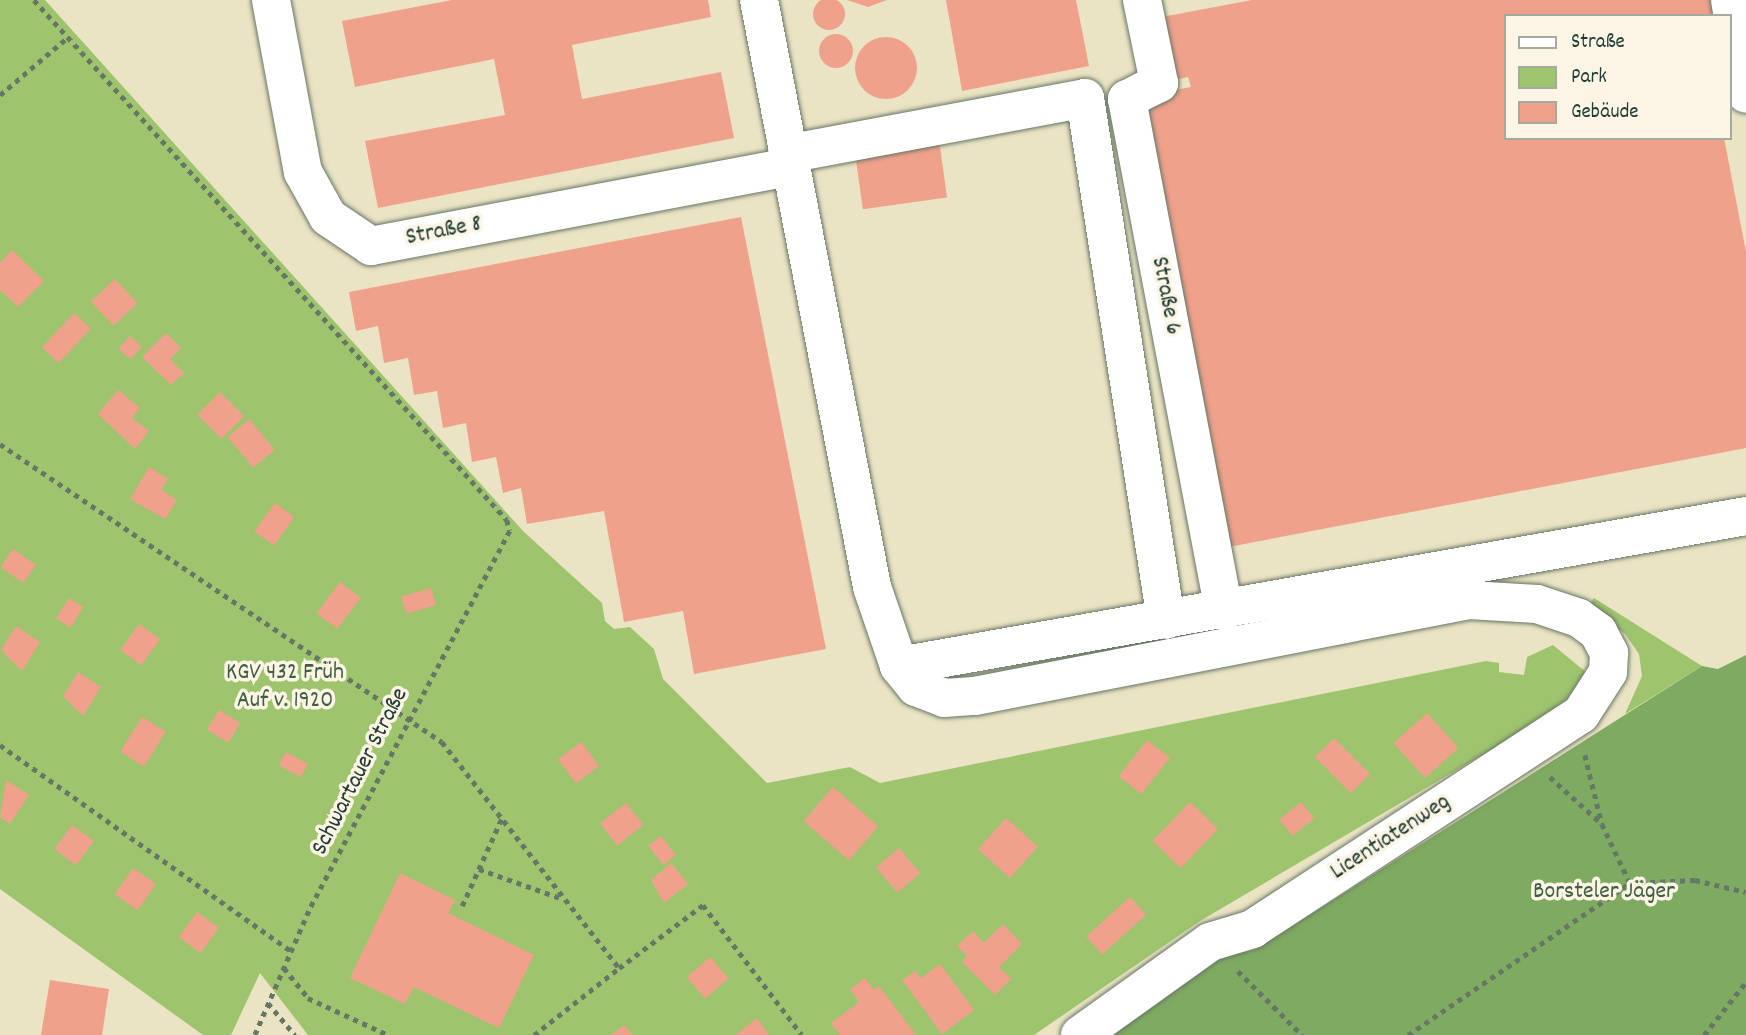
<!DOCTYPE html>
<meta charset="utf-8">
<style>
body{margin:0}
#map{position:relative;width:1746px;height:1035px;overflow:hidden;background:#ebe4c4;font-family:Dekko,sans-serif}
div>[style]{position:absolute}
.green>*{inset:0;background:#9fc46e}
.forest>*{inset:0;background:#7faa61}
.building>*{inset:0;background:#f0a18c;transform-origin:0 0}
.round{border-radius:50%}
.path>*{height:4.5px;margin-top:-2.25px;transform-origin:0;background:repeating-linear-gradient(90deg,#676 0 5px,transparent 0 10px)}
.roads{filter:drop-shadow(0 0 2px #676) drop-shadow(0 0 2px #676)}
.minor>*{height:38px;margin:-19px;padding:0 19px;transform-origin:19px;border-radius:19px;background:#fff}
span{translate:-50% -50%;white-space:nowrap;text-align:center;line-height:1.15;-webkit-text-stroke:7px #fcf5e5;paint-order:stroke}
.street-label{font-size:24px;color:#1f3d34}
.park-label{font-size:24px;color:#3f5f42}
.legend{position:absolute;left:1504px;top:14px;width:228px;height:126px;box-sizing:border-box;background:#fcf5e5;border:2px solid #a4ab9e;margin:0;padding:9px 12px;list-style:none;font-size:21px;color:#1f3d34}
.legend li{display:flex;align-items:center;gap:14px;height:35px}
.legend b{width:35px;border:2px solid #a4ab9e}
</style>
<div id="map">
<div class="green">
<div style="clip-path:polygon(0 0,45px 0,523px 531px,602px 603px,605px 621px,614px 629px,630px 627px,654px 649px,663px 679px,767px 783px,850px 767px,880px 783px,1486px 661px,1499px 663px,1499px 672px,1524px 675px,1527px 657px,1553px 645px,1587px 673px,1584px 695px,1200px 921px,1034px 1035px,308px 1035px,260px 973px,231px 1035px,203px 1035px,0 889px)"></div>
<div style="clip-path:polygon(1594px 598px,1702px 666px,1625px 714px,1642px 676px,1639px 654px,1625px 634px,1588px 606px)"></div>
</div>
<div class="forest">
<div style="clip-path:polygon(1746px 655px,1746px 1035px,1095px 1035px,1192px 965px,1256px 949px,1702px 666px,1718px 669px)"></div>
</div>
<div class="building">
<div class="round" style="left:813px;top:-2px;width:32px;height:32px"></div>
<div style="clip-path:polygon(452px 0,708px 0,711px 17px,572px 45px,582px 99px,721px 72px,734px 138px,378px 208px,365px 141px,505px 115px,494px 59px,355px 87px,342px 21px)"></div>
<div style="clip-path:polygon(847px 0,887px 0,868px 7px)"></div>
<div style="clip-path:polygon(946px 0,1076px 0,1089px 66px,962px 91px)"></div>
<div style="clip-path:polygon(1252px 0,1746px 0,1730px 16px,1506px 16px,1506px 138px,1724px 138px,1746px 252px,1746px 448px,1213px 550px,1127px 99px,1191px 87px,1188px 77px,1159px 83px,1146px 20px)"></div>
<div class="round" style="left:819px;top:34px;width:34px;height:34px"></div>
<div class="round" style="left:855px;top:37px;width:62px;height:62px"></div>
<div style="left:939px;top:140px;width:58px;height:85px;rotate:82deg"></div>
<div style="clip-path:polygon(741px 217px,826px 649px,694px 674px,683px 611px,624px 622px,604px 511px,527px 524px,521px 488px,503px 493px,496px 457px,472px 462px,466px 423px,443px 428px,437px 391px,414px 395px,408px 358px,384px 363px,378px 326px,356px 331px,349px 292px)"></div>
<div style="clip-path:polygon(12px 250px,44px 281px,18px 307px,0 290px,0 263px)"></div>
<div style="left:115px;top:279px;width:33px;height:33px;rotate:47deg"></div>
<div style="left:74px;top:313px;width:23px;height:47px;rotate:43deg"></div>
<div style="clip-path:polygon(166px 333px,181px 348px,170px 359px,184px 373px,171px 385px,142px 357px)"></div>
<div style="left:130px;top:336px;width:16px;height:17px;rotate:43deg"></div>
<div style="clip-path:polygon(118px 390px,140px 408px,132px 418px,149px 431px,135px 449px,98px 414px)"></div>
<div style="left:220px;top:392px;width:34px;height:32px;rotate:45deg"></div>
<div style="left:249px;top:419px;width:40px;height:28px;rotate:50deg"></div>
<div style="clip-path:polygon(149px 467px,168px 479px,161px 490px,177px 500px,165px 519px,130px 499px)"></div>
<div style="left:275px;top:503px;width:24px;height:35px;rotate:36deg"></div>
<div style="left:13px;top:549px;width:28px;height:22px;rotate:35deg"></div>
<div style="left:340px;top:582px;width:26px;height:39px;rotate:37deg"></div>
<div style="left:431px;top:588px;width:18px;height:31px;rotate:74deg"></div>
<div style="left:69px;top:598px;width:17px;height:24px;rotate:33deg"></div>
<div style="left:139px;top:624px;width:26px;height:32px;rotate:36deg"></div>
<div style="clip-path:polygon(16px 626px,40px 642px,22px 671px,1px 650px)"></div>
<div style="clip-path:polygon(78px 672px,101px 687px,83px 716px,63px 696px)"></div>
<div style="left:219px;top:710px;width:25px;height:23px;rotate:32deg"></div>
<div style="left:1427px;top:713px;width:47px;height:45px;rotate:48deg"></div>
<div style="left:142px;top:717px;width:28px;height:41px;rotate:32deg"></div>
<div style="left:1334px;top:738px;width:51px;height:27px;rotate:45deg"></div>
<div style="left:1147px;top:740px;width:29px;height:46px;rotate:38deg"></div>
<div style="left:581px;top:742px;width:30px;height:29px;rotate:53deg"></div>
<div style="left:286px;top:752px;width:25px;height:15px;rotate:29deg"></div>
<div style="clip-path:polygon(6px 780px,29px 795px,10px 824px,0 817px)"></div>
<div style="left:833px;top:787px;width:60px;height:45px;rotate:41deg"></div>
<div style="left:1190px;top:802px;width:39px;height:54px;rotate:44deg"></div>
<div style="left:1301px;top:802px;width:21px;height:28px;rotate:51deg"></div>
<div style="left:626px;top:803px;width:28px;height:33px;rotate:52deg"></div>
<div style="left:1006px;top:818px;width:43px;height:42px;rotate:42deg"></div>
<div style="left:72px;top:825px;width:27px;height:30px;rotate:36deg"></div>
<div style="left:661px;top:836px;width:24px;height:16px;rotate:52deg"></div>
<div style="left:899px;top:848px;width:33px;height:30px;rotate:50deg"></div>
<div style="clip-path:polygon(671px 863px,688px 884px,664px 903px,651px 880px)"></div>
<div style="left:133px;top:868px;width:28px;height:32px;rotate:35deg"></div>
<div style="clip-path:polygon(400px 873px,455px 900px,448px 913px,534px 955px,499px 1028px,414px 987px,405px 1004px,350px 978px)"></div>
<div style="left:1130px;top:897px;width:24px;height:59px;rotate:48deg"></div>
<div style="left:197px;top:912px;width:27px;height:31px;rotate:36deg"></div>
<div style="clip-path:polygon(1003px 924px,1022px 944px,999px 967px,1011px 979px,995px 995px,962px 962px,967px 956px,957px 946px,973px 931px,984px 943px)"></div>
<div style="left:710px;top:957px;width:28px;height:31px;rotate:49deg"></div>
<div style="clip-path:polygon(940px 964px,974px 1010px,942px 1034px,902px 980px,915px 971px,921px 978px)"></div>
<div style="clip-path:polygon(865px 978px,874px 990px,879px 986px,916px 1035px,840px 1035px,831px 1023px,859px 1002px,850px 989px)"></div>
<div style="clip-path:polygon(50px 980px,109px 989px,102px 1035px,41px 1035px)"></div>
<div style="clip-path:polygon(757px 1018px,769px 1035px,735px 1035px)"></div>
<div style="clip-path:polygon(624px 1025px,632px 1035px,611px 1035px)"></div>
</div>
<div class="path">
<div style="left:34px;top:0;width:703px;rotate:47.71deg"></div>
<div style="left:507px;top:520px;width:11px;rotate:75deg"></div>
<div style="left:510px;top:531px;width:430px;rotate:117.9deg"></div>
<div style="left:309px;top:911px;width:135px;rotate:113.5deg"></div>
<div style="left:0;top:95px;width:88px;rotate:-40.4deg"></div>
<div style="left:0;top:444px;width:533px;rotate:33.99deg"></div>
<div style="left:442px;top:742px;width:287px;rotate:51.9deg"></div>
<div style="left:619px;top:968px;width:105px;rotate:-36.9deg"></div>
<div style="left:703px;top:905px;width:163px;rotate:52.7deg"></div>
<div style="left:0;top:745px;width:358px;rotate:35.3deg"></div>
<div style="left:1585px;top:755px;width:71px;rotate:76.2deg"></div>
<div style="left:1602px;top:824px;width:65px;rotate:64.6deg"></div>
<div style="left:1550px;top:777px;width:70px;rotate:42.1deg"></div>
<div style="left:479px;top:869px;width:86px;rotate:19.7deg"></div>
<div style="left:462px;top:906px;width:97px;rotate:-65.6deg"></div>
<div style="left:284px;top:968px;width:38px;rotate:51deg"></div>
<div style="left:308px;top:998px;width:88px;rotate:24.8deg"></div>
<div style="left:1238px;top:971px;width:91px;rotate:45deg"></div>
<div style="left:268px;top:1003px;width:42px;rotate:49.8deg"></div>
<div style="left:534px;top:1035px;width:108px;rotate:-38.2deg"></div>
<div style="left:1408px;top:1035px;width:269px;rotate:-34.4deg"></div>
<div style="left:1630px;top:883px;width:65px;rotate:-2.6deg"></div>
<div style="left:1695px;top:880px;width:52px;rotate:13.2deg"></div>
<div style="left:1704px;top:1035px;width:68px;rotate:-51.6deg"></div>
</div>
<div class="roads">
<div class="minor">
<div style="left:271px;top:0;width:175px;rotate:79.5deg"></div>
<div style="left:303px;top:172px;width:51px;rotate:60.9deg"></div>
<div style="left:328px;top:217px;width:52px;rotate:34deg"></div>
<div style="left:371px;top:246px;width:426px;rotate:-10.7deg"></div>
<div style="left:759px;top:0;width:598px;rotate:79.1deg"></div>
<div style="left:872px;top:587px;width:83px;rotate:71.1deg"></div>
<div style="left:899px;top:666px;width:27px;rotate:51deg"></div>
<div style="left:916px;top:687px;width:30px;rotate:21deg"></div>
<div style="left:944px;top:698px;width:31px;rotate:-4deg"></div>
<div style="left:975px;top:696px;width:503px;rotate:-11deg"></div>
<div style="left:1469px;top:600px;width:68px;rotate:3.4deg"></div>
<div style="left:1537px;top:604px;width:44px;rotate:18.4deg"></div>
<div style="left:1579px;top:618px;width:24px;rotate:36deg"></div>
<div style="left:1598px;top:632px;width:24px;rotate:62deg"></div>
<div style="left:1609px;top:653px;width:19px;rotate:93deg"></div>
<div style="left:1608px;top:672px;width:50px;rotate:122.7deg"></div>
<div style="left:1581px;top:714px;width:392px;rotate:146.8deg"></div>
<div style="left:1253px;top:929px;width:45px;rotate:163.2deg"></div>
<div style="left:1210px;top:942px;width:160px;rotate:144.4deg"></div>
<div style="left:1142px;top:0;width:85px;rotate:78.4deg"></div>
<div style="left:1159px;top:83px;width:36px;rotate:153deg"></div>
<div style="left:1127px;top:99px;width:521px;rotate:79.27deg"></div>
<div style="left:1730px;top:0;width:95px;rotate:80.3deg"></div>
<div style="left:787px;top:154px;width:303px;rotate:-10.6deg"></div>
<div style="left:1085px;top:98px;width:528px;rotate:81.18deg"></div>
<div style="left:899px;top:666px;width:860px;rotate:-10.04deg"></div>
</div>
</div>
<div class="street-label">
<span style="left:444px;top:232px;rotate:-11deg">Straße 8</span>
<span style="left:1165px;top:296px;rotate:79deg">Straße 6</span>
<span style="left:361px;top:772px;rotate:-63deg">Schwartauer Straße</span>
<span style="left:1391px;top:838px;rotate:-33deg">Licentiatenweg</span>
</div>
<div class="park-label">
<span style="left:285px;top:688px">KGV 432 Früh<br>Auf v. 1920</span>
<span style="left:1604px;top:893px">Borsteler Jäger</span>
</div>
<ul class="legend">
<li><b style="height:9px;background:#fff"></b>Straße</li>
<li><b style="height:19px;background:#9fc46e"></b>Park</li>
<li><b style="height:19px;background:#f0a18c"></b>Gebäude</li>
</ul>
</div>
